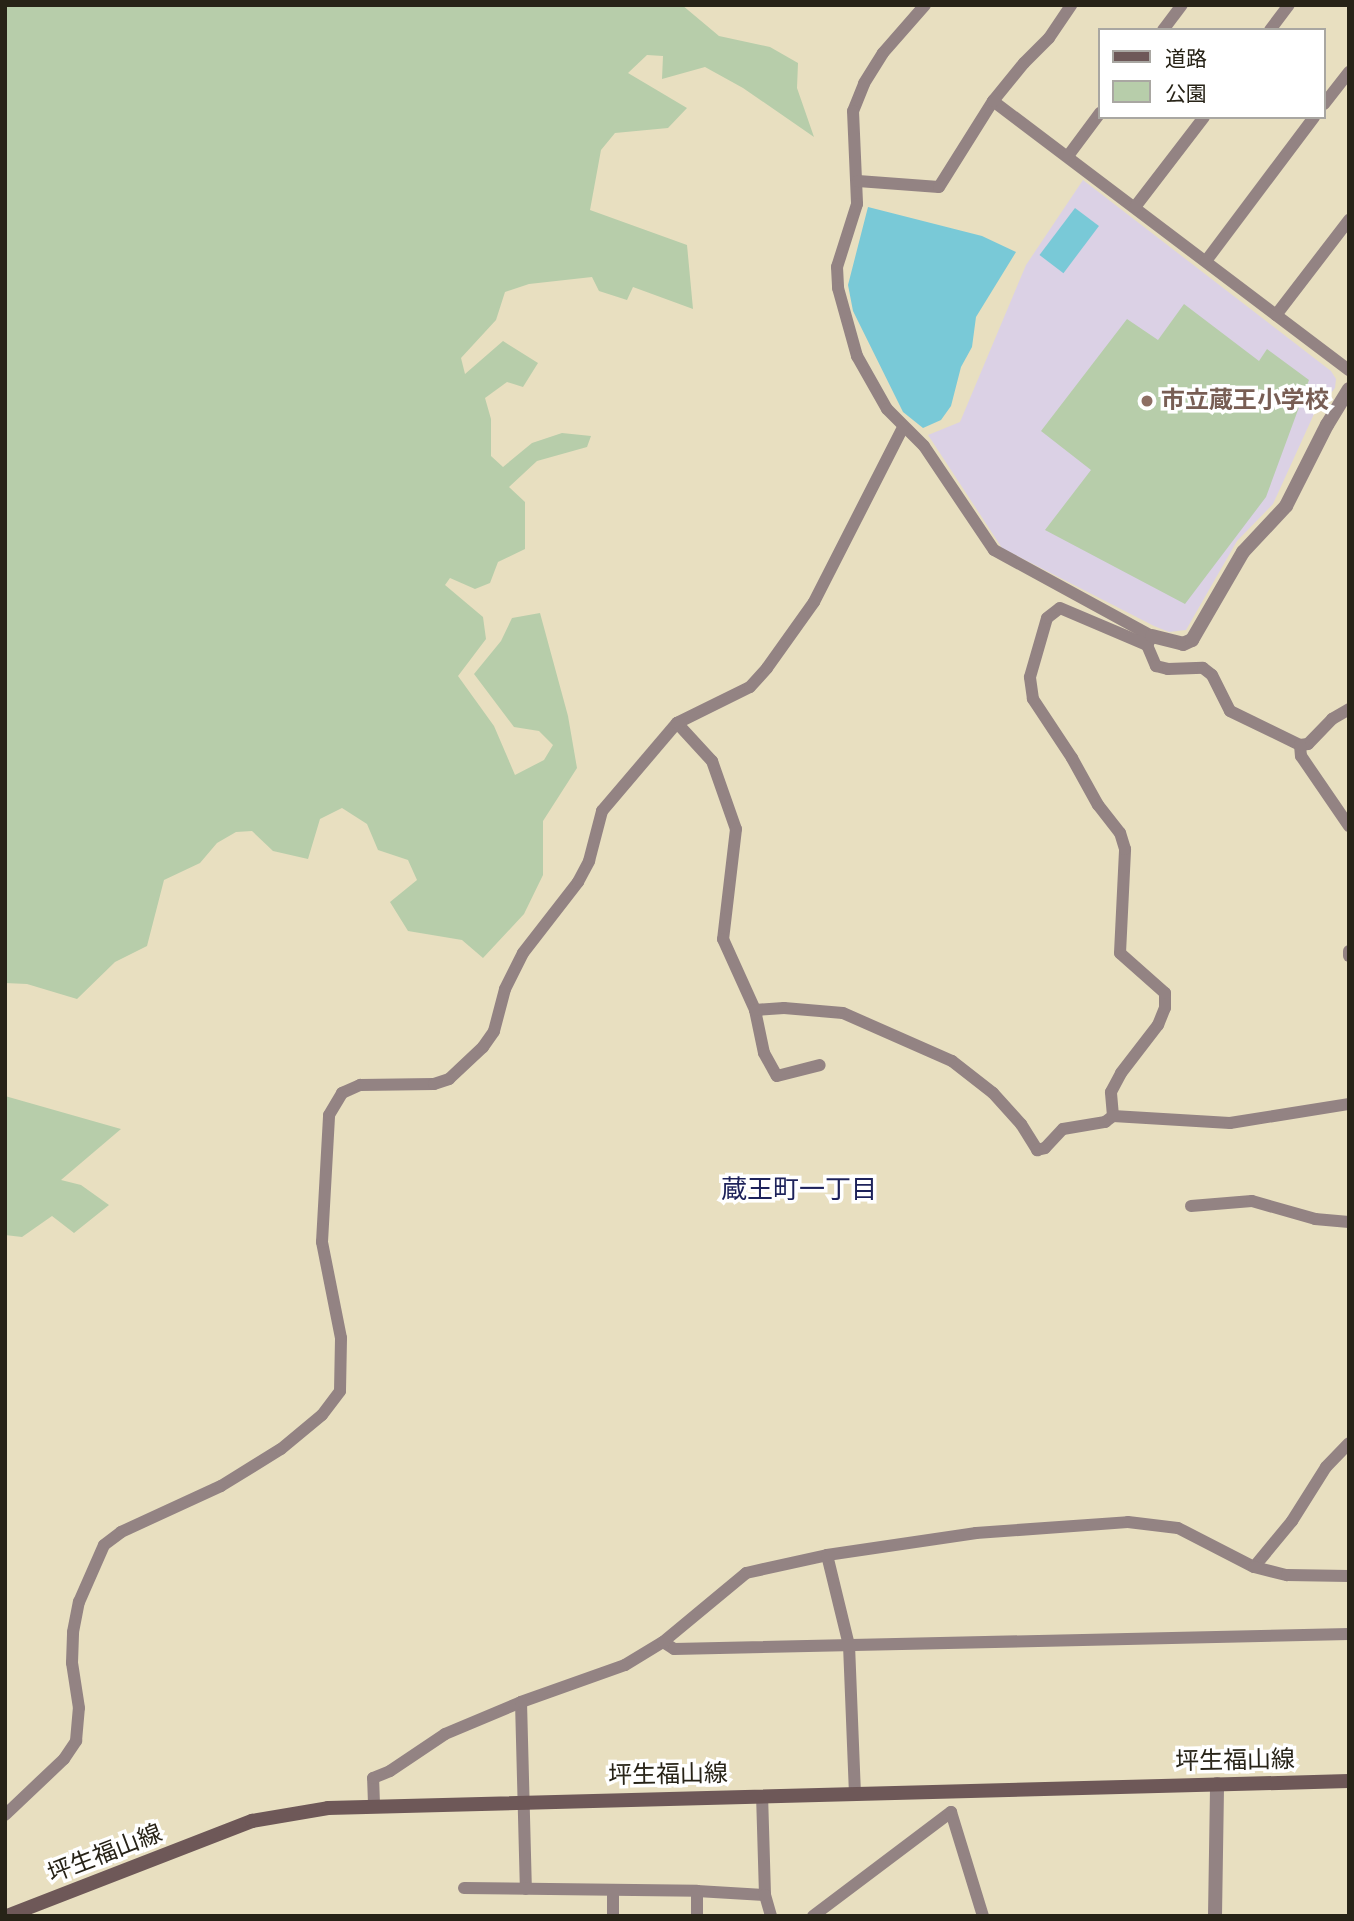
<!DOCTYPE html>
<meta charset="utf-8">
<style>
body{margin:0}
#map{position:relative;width:1354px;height:1921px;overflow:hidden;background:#e8dfc0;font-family:Karla,"Noto Sans JP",sans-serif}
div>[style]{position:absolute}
.education>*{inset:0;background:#dbd1e5}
.green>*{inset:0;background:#b7cdaa}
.water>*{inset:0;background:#79c9d7;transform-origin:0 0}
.minor>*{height:12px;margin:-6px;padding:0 6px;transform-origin:6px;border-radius:6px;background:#938383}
.tertiary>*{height:14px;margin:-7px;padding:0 7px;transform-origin:7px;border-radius:7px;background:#938383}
.secondary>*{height:14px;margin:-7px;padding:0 7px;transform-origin:7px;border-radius:7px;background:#6e5858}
.dots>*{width:19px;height:19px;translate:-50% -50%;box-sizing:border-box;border:4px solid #fff;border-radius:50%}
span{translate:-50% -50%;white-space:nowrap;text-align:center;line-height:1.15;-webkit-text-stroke:7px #fff;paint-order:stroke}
.education-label{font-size:24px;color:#785e54;font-weight:700}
.left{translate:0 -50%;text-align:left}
.street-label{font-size:24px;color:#272317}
.neighbourhood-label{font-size:26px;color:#1d225a}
.frame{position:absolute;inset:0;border:7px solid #272317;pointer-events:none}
.legend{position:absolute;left:1098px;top:28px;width:228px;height:91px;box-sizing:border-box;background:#fff;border:2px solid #a9a7a2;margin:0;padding:9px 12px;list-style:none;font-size:21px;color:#272317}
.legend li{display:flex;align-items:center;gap:14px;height:35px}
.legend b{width:35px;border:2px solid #a9a7a2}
</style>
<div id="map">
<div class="education">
<div style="clip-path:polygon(1083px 180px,1331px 371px,1336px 379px,1335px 388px,1314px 414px,1273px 504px,1237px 541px,1186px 630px,1169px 632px,1154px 626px,1002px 548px,928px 435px,960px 422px,1026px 265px)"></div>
</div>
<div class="green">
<div style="clip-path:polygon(5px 5px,682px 5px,719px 36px,770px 47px,798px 63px,797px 88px,814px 137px,743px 88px,705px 67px,662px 79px,663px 56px,647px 55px,628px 73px,687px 108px,668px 128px,615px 133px,601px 150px,590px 210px,687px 245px,693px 309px,633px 287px,627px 300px,599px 291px,592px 277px,529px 284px,505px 292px,496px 320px,461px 358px,465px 374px,503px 341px,538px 363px,523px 387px,507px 382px,485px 398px,491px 419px,491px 456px,503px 467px,532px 443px,562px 433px,591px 436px,587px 447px,537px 461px,509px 487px,525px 502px,525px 549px,498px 562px,490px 583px,475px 589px,450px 578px,445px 585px,483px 617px,486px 639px,458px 676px,494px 726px,515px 775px,544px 760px,553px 745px,539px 731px,514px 727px,474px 674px,501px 641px,512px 618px,540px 613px,568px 716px,577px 768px,543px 821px,543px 875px,524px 914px,483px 958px,462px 940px,408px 931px,390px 902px,417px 880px,408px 860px,378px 850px,367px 824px,342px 808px,320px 819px,308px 859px,273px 851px,252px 831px,236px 832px,217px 843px,200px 863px,164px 880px,147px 946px,115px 962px,77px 999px,27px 984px,5px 983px)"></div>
<div style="clip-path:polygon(1184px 304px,1259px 361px,1267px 349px,1309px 380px,1266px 497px,1185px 604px,1045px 530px,1091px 470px,1041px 431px,1127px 319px,1158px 340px)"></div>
<div style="clip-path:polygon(5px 1096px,121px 1129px,61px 1180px,81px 1185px,109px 1205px,74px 1233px,52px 1216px,22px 1237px,5px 1235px)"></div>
</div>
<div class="water">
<div style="clip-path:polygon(868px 207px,982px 236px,1016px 252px,976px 317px,972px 347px,961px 367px,951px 406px,941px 420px,923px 428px,903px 412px,853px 311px,848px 285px)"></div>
<div style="left:1075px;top:208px;width:30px;height:59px;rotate:37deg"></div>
</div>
<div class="minor">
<div style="left:925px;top:5px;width:64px;rotate:131.2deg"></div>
<div style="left:883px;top:53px;width:36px;rotate:122deg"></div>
<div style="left:864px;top:84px;width:29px;rotate:112deg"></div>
<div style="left:853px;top:111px;width:93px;rotate:87.5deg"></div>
<div style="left:857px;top:204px;width:66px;rotate:107.6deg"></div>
<div style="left:837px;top:267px;width:21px;rotate:87deg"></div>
<div style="left:838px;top:288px;width:71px;rotate:74.4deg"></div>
<div style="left:857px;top:356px;width:61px;rotate:60.5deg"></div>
<div style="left:887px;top:409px;width:52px;rotate:45deg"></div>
<div style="left:924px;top:446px;width:125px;rotate:56.1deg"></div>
<div style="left:994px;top:550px;width:180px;rotate:28.6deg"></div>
<div style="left:1152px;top:636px;width:10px;rotate:119deg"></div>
<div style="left:1147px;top:645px;width:23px;rotate:67deg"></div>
<div style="left:1156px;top:666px;width:12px;rotate:14deg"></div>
<div style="left:1168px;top:669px;width:35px;rotate:-2deg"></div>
<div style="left:1203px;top:668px;width:11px;rotate:38deg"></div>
<div style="left:1212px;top:675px;width:40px;rotate:63.4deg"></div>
<div style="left:1230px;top:711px;width:78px;rotate:25.9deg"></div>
<div style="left:1300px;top:745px;width:8px;rotate:-7deg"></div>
<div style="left:1308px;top:744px;width:35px;rotate:-46deg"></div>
<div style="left:1332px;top:719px;width:20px;rotate:-30deg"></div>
<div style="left:1163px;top:30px;width:31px;rotate:-53deg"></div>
<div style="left:1270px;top:30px;width:31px;rotate:-53deg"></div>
<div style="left:993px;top:101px;width:446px;rotate:37.1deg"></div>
<div style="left:1324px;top:104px;width:41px;rotate:-52deg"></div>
<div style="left:1068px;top:156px;width:54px;rotate:-53.3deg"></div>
<div style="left:858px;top:181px;width:81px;rotate:4.2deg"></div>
<div style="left:939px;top:187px;width:102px;rotate:-57.9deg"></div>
<div style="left:993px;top:101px;width:49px;rotate:-50.8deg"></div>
<div style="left:1024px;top:63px;width:35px;rotate:-45deg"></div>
<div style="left:1049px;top:38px;width:40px;rotate:-56deg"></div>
<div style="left:1135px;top:207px;width:113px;rotate:-52.5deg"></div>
<div style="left:1206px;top:261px;width:180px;rotate:-53.1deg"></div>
<div style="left:1276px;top:315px;width:120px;rotate:-52.5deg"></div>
<div style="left:677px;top:723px;width:52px;rotate:47.4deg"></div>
<div style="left:712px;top:761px;width:72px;rotate:70.6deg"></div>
<div style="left:736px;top:829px;width:111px;rotate:96.7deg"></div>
<div style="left:723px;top:939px;width:78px;rotate:65.7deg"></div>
<div style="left:755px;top:1010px;width:44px;rotate:78.2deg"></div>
<div style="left:764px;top:1053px;width:26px;rotate:61deg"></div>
<div style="left:777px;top:1076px;width:44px;rotate:-14.3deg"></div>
<div style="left:1300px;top:745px;width:11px;rotate:85deg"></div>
<div style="left:1301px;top:756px;width:85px;rotate:55.6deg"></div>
<div style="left:1349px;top:951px;width:5px;rotate:90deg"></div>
<div style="left:755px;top:1010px;width:29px;rotate:-4deg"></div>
<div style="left:784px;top:1008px;width:59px;rotate:4.8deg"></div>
<div style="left:843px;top:1013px;width:119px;rotate:23.8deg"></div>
<div style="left:952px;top:1061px;width:52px;rotate:38deg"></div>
<div style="left:993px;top:1093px;width:42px;rotate:47.9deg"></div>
<div style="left:1021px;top:1124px;width:31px;rotate:58deg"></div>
<div style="left:1037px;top:1150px;width:8px;rotate:-14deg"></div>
<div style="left:1045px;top:1148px;width:26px;rotate:-47deg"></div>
<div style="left:1063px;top:1129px;width:43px;rotate:-9.5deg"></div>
<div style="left:1105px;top:1122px;width:10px;rotate:-37deg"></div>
<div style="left:1113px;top:1116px;width:24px;rotate:-95deg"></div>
<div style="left:1111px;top:1092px;width:21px;rotate:-62deg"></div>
<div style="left:1121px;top:1073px;width:61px;rotate:-52.4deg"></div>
<div style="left:1158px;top:1025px;width:18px;rotate:-68deg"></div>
<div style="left:1165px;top:1008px;width:15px;rotate:-90deg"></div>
<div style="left:1165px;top:993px;width:60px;rotate:-138.4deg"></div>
<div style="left:1120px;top:953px;width:104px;rotate:-87.2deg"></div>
<div style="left:1125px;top:849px;width:17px;rotate:-107deg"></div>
<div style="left:1120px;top:833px;width:36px;rotate:-128deg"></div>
<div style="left:1098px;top:805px;width:54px;rotate:-119deg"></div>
<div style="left:1072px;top:758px;width:71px;rotate:-123.5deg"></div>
<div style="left:1033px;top:699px;width:22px;rotate:-98deg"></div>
<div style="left:1030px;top:677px;width:61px;rotate:-73.9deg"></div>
<div style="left:1047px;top:618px;width:16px;rotate:-38deg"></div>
<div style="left:1060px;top:608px;width:95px;rotate:23deg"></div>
<div style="left:1113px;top:1116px;width:117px;rotate:3.4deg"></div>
<div style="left:1230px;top:1123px;width:121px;rotate:-9.1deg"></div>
<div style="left:1191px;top:1206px;width:61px;rotate:-4.7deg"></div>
<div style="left:1252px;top:1201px;width:66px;rotate:15.9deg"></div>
<div style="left:1315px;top:1219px;width:34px;rotate:5deg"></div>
<div style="left:827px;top:1555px;width:93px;rotate:76.3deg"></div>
<div style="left:849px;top:1645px;width:148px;rotate:87.7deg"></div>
<div style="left:1254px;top:1567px;width:60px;rotate:-50.4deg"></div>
<div style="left:1292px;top:1521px;width:64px;rotate:-57.8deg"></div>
<div style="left:1326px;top:1467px;width:33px;rotate:-46deg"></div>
<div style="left:663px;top:1642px;width:13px;rotate:32deg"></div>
<div style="left:674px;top:1649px;width:675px;rotate:-1.27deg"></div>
<div style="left:521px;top:1702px;width:187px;rotate:88.5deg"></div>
<div style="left:374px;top:1804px;width:26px;rotate:-92deg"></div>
<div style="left:373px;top:1778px;width:18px;rotate:-22deg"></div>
<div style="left:390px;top:1771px;width:66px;rotate:-33.9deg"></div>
<div style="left:445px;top:1734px;width:82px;rotate:-22.8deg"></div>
<div style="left:521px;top:1702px;width:110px;rotate:-19.6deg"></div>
<div style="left:625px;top:1665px;width:44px;rotate:-31.2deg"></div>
<div style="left:663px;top:1642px;width:108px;rotate:-39.7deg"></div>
<div style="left:746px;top:1573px;width:83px;rotate:-12.5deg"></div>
<div style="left:827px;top:1555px;width:151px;rotate:-8.4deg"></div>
<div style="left:976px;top:1533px;width:152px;rotate:-4.1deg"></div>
<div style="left:1128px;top:1522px;width:50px;rotate:6.8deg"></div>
<div style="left:1178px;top:1528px;width:85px;rotate:27.2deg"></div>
<div style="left:1254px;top:1567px;width:34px;rotate:14deg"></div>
<div style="left:1287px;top:1575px;width:62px;rotate:0.9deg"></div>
<div style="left:5px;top:1815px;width:81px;rotate:-43.5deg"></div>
<div style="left:64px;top:1759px;width:22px;rotate:-56deg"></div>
<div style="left:76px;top:1741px;width:33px;rotate:-85deg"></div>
<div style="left:79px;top:1708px;width:46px;rotate:-98.8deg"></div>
<div style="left:72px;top:1663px;width:31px;rotate:-88deg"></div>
<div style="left:73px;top:1632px;width:31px;rotate:-79deg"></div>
<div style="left:79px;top:1602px;width:62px;rotate:-66.3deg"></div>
<div style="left:104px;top:1545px;width:21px;rotate:-37deg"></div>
<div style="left:121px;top:1532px;width:110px;rotate:-24.7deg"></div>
<div style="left:221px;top:1486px;width:70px;rotate:-31.7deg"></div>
<div style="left:281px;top:1449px;width:53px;rotate:-39.7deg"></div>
<div style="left:322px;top:1415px;width:30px;rotate:-53deg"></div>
<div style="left:340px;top:1391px;width:53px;rotate:-88.9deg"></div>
<div style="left:341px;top:1338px;width:98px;rotate:-101.2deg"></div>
<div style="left:322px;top:1242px;width:127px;rotate:-86.8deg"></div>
<div style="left:329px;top:1115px;width:26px;rotate:-59deg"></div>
<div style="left:342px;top:1093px;width:20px;rotate:-24deg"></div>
<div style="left:360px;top:1085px;width:74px;rotate:-0.8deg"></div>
<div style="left:434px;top:1084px;width:16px;rotate:-18deg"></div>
<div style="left:449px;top:1079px;width:47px;rotate:-43.3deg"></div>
<div style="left:483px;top:1047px;width:19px;rotate:-55deg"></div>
<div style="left:494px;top:1031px;width:43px;rotate:-75.3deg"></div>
<div style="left:505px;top:989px;width:40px;rotate:-63.4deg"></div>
<div style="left:523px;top:953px;width:90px;rotate:-52.2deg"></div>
<div style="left:578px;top:882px;width:24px;rotate:-62deg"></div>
<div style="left:589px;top:861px;width:52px;rotate:-75.4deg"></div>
<div style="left:602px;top:811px;width:116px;rotate:-49.6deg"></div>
<div style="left:677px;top:723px;width:81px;rotate:-26.3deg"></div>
<div style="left:750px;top:687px;width:25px;rotate:-48deg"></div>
<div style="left:767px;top:668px;width:81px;rotate:-54.5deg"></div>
<div style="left:814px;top:602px;width:196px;rotate:-63deg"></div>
<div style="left:464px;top:1888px;width:233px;rotate:0.7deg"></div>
<div style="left:697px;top:1891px;width:68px;rotate:3.4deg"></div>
<div style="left:765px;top:1895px;width:99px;rotate:-91.7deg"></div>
<div style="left:697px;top:1891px;width:25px;rotate:90deg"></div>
<div style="left:765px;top:1895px;width:22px;rotate:74deg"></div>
<div style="left:613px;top:1916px;width:26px;rotate:-90deg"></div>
<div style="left:813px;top:1916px;width:173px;rotate:-37deg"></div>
<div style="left:951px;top:1812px;width:109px;rotate:72.9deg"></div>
</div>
<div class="tertiary">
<div style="left:1152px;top:636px;width:32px;rotate:14deg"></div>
<div style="left:1183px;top:644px;width:10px;rotate:-24deg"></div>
<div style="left:1192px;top:640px;width:102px;rotate:-59.9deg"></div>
<div style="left:1243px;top:552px;width:63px;rotate:-46.9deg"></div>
<div style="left:1286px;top:506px;width:91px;rotate:-63.2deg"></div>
<div style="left:1327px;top:425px;width:42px;rotate:-58.6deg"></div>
<div style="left:1215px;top:1916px;width:132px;rotate:-89.1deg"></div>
</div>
<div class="secondary">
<div style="left:7px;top:1916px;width:263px;rotate:-21.2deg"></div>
<div style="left:252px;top:1821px;width:77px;rotate:-9.7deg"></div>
<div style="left:328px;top:1808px;width:1021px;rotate:-1.51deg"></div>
</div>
<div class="dots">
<div style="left:1147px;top:401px;background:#8d6e63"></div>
</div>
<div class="education-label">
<span class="left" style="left:1161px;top:401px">市立蔵王小学校</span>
</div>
<div class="street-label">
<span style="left:1235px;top:1761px;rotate:-1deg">坪生福山線</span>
<span style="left:668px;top:1775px;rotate:-1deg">坪生福山線</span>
<span style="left:105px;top:1854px;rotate:-21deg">坪生福山線</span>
</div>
<div class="neighbourhood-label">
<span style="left:799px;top:1190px">蔵王町一丁目</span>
</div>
<div class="frame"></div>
<ul class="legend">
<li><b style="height:9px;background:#6e5858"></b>道路</li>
<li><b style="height:19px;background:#b7cdaa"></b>公園</li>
</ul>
</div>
